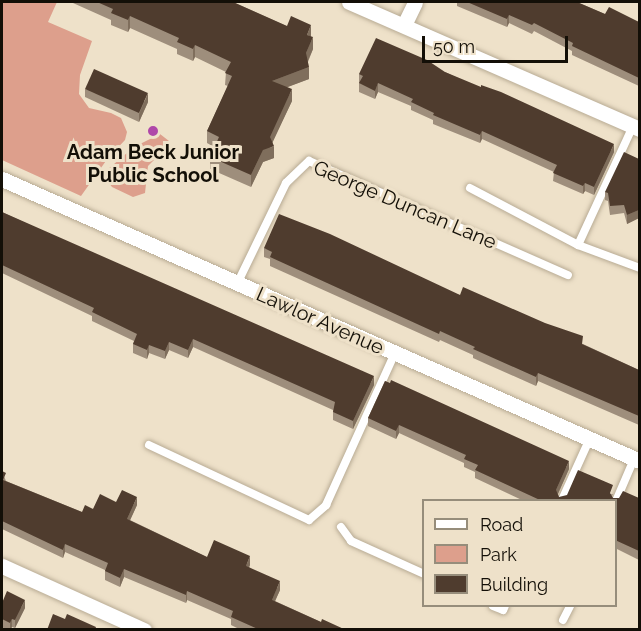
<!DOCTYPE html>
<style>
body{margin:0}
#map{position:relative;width:641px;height:631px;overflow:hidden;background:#eee1c9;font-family:Raleway,sans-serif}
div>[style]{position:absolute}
.green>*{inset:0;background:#dd9f8c}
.roads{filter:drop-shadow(0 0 2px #b8ab94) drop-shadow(0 0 2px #b8ab94)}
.lane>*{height:8px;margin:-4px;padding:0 4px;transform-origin:4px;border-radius:4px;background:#fff}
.street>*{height:15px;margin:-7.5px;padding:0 7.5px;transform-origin:7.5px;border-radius:7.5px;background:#fff}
.wall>*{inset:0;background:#9e8e7c}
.shaded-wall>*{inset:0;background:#7f6e5c}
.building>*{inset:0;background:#4f3c2e;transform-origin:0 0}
.dots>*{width:16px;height:16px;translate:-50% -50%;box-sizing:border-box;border:3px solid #eee1c9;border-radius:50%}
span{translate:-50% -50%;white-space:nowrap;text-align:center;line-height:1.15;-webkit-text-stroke:6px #eee1c9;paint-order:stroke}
.poi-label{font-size:20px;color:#130f07;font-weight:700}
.street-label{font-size:20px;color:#130f07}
.frame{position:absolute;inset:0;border:3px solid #130f07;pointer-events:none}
.legend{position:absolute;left:422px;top:499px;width:195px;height:108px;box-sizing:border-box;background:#eee1c9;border:2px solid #968d7b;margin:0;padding:8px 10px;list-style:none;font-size:18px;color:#130f07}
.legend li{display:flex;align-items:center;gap:12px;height:30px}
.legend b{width:30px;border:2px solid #968d7b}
.scale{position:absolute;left:422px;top:36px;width:146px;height:27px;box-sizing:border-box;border:3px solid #130f07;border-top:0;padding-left:8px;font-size:18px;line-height:21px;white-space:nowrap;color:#130f07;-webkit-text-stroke:4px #eee1c9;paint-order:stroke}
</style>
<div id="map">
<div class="green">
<div style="clip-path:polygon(2px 2px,57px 2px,48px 22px,92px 41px,80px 75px,79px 94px,89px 108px,111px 113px,121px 118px,127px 132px,125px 140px,108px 158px,81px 196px,2px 160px)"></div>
<div style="clip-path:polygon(160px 134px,169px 141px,169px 145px,148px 166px,145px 193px,133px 197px,112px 187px,105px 178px,107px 170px,134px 147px)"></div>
</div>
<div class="roads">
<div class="lane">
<div style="left:470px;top:188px;width:122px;rotate:27.8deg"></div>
<div style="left:578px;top:245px;width:66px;rotate:20.4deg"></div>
<div style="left:578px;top:245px;width:131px;rotate:-65.2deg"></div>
<div style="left:237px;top:284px;width:112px;rotate:-64.1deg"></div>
<div style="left:286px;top:183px;width:32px;rotate:-44deg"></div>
<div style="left:309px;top:161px;width:283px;rotate:23.8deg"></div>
<div style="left:149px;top:445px;width:177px;rotate:25.1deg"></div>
<div style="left:309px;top:520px;width:23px;rotate:-41deg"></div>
<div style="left:326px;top:505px;width:167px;rotate:-65.6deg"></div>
<div style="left:562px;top:500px;width:68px;rotate:-65.7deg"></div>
<div style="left:616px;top:501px;width:46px;rotate:-66.8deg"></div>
<div style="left:341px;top:527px;width:17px;rotate:54deg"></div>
<div style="left:351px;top:541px;width:80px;rotate:24.3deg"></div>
<div style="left:493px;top:606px;width:11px;rotate:22deg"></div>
<div style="left:503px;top:610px;width:4px;rotate:-63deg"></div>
<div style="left:563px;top:620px;width:16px;rotate:-63deg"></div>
</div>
<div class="street">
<div style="left:349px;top:2px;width:318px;rotate:23.6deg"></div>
<div style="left:404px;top:25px;width:25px;rotate:-64deg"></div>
<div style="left:2px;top:179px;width:698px;rotate:23.85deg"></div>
<div style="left:2px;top:566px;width:156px;rotate:24.3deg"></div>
</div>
</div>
<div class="wall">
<div style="clip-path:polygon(73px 2px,233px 2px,311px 37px,313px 49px,308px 62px,309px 79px,287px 87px,292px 101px,272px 142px,274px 158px,263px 162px,251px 187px,210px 169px,210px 157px,214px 147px,207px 143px,207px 131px,228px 86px,225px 85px,226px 72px,195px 57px,193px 61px,177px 54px,177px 49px,130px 28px,128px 32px,111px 25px,111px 20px,73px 3px)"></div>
<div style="clip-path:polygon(457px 2px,577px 2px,605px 14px,639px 22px,639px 86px,572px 55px,572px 51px,534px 31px,532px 34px,509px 23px,507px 27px,457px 6px)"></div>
<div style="clip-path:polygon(445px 72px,614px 152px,594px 195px,585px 191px,583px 194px,553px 181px,554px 172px,482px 139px,480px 143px,433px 124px,433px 120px,411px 110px,411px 106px,378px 92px,375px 99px,359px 92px,359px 74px)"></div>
<div style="clip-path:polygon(85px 89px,148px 102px,139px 122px,85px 97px)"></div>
<div style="clip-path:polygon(639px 159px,639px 218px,627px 224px,624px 213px,610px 215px,608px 201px,605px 200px,605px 192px)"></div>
<div style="clip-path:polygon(2px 212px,374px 385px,353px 429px,333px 420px,333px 410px,193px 347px,188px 358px,169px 350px,165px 359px,149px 353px,147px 359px,133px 353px,133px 344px,134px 341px,92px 321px,92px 316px,2px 273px)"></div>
<div style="clip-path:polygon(264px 248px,460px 295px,583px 344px,639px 370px,639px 425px,538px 381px,536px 386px,473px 358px,473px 355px,440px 340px,439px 342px,270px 266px,270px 259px,264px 257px)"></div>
<div style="clip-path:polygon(385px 381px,569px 469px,558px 494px,559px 497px,613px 494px,612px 496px,613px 498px,639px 498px,639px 560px,615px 548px,615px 501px,524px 501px,475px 478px,475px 472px,464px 467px,464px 463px,399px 433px,396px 439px,368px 426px,368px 418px)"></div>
<div style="clip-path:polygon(2px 471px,6px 481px,82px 512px,116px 502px,137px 505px,130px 520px,207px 557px,250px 565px,249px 567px,280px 590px,275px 601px,321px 622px,346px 630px,241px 630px,231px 625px,231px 619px,187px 600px,186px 603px,124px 577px,120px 587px,105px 580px,105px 570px,65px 552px,63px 558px,2px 529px)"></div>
<div style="clip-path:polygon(2px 603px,25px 608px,15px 628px,12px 627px,10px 630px,6px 630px,2px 627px)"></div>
</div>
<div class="shaded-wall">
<div style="clip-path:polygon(509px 15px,509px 23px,507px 27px,507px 19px)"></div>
<div style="clip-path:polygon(130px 16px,130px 28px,128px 32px,128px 20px)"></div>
<div style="clip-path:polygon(311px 25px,311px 37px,307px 35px)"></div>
<div style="clip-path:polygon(313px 37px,313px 49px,306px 65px,306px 53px)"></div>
<div style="clip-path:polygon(195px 45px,195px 57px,193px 61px,193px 49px)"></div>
<div style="clip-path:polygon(309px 67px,309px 79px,272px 93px,272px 81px)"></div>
<div style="clip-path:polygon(378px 83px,378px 92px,375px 99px,375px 91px)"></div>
<div style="clip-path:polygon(292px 89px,292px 101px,270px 148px,274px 146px,274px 158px,263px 162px,251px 187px,251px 175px)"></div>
<div style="clip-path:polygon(148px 93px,148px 102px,139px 122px,139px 114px)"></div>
<div style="clip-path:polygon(482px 131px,482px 139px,480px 143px,480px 135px)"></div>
<div style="clip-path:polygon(614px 144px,614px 152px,594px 195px,594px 187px)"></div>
<div style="clip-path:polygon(585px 183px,585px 191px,583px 194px,583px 186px)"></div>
<div style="clip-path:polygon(639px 210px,639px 218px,627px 224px,627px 215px)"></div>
<div style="clip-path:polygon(193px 339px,193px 347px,188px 358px,188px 350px)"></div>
<div style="clip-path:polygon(169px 342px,169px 350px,165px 359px,165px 351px)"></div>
<div style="clip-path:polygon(149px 345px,149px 353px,147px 359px,147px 350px)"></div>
<div style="clip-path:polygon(538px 373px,538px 381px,536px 386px,536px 377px)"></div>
<div style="clip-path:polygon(374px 376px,374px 385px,353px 429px,353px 421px)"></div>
<div style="clip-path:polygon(399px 425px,399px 433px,396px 439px,396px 431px)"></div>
<div style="clip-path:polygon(569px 461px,569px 469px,556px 498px,556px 490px)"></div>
<div style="clip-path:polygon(137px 497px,137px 505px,127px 527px,127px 519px)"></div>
<div style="clip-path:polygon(65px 544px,65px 552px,63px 558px,63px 550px)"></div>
<div style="clip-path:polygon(250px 556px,250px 565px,246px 574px,246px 566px)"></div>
<div style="clip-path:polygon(124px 569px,124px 577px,120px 587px,120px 578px)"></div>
<div style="clip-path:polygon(280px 581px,280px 590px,272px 608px,272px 600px)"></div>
<div style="clip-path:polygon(187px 591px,187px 600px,186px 603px,186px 595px)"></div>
<div style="clip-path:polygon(25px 600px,25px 608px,15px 628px,15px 620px)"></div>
<div style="clip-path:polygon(12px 619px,12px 627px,10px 630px,10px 623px)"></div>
</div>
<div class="building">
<div style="clip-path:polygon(97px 2px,233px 2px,287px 26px,291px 16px,311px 25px,307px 35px,313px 37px,306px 53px,309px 67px,272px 81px,292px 89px,270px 137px,274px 146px,263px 150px,251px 175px,210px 157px,219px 137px,207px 131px,232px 76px,225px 73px,231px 62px,195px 45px,193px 49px,177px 42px,179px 38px,130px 16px,128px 20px,111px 13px,113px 9px)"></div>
<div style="clip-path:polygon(467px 2px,577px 2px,605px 14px,609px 7px,639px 22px,639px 78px,572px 46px,573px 43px,534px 23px,532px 25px,509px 15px,507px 19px)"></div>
<div style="clip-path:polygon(376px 38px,427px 60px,445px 72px,481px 87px,481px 85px,501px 92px,614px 144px,594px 187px,585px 183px,583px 186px,553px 173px,557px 165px,482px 131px,480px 135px,433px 115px,434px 113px,411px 102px,413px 99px,378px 83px,375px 91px,359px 83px,363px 76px,359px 74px)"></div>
<div style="left:94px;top:69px;width:59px;height:22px;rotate:24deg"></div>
<div style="clip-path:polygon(624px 152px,639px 159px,639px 210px,627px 215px,624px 205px,610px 206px,608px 193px,605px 192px)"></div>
<div style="clip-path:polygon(2px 212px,374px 376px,353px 421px,333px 412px,335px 402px,193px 339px,188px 350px,169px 342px,165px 351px,149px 345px,147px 350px,133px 344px,137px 334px,92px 312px,94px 308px,2px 265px)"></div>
<div style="clip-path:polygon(279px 214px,330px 234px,460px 295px,463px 287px,545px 323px,583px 336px,582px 344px,639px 370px,639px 416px,538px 373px,536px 377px,473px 349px,475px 347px,440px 331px,439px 334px,270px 257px,272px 252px,264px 248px)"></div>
<div style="clip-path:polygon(391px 380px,569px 461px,556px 490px,559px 497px,567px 495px,578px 470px,613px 485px,610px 493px,613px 498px,619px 498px,623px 491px,639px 498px,639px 551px,615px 540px,615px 501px,542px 501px,475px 470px,478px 465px,464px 459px,466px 455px,399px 425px,396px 431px,368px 418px,385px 381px,390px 383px)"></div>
<div style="clip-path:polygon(2px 471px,6px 473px,3px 480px,82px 512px,85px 505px,93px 509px,100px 494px,116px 502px,122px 490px,137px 497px,127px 519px,207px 557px,214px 540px,250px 556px,246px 566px,280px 581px,272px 600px,321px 622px,322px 619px,346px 630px,260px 630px,231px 617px,233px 611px,187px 591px,186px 595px,124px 569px,120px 578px,105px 571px,108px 563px,65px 544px,63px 550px,2px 521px)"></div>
<div style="clip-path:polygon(7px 591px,25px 600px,15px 620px,12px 619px,10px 623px,2px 619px,2px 603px)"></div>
<div style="clip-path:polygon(53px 614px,65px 619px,67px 614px,96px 627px,95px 630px,47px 630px)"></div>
</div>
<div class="dots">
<div style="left:153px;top:131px;background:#af47a9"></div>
</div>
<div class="poi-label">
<span style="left:153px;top:164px">Adam Beck Junior<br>Public School</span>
</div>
<div class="street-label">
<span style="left:405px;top:205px;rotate:23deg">George Duncan Lane</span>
<span style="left:320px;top:321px;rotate:24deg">Lawlor Avenue</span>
</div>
<div class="frame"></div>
<ul class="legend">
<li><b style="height:8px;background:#fff"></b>Road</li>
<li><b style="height:16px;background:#dd9f8c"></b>Park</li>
<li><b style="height:16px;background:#4f3c2e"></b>Building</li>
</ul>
<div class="scale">50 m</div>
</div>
